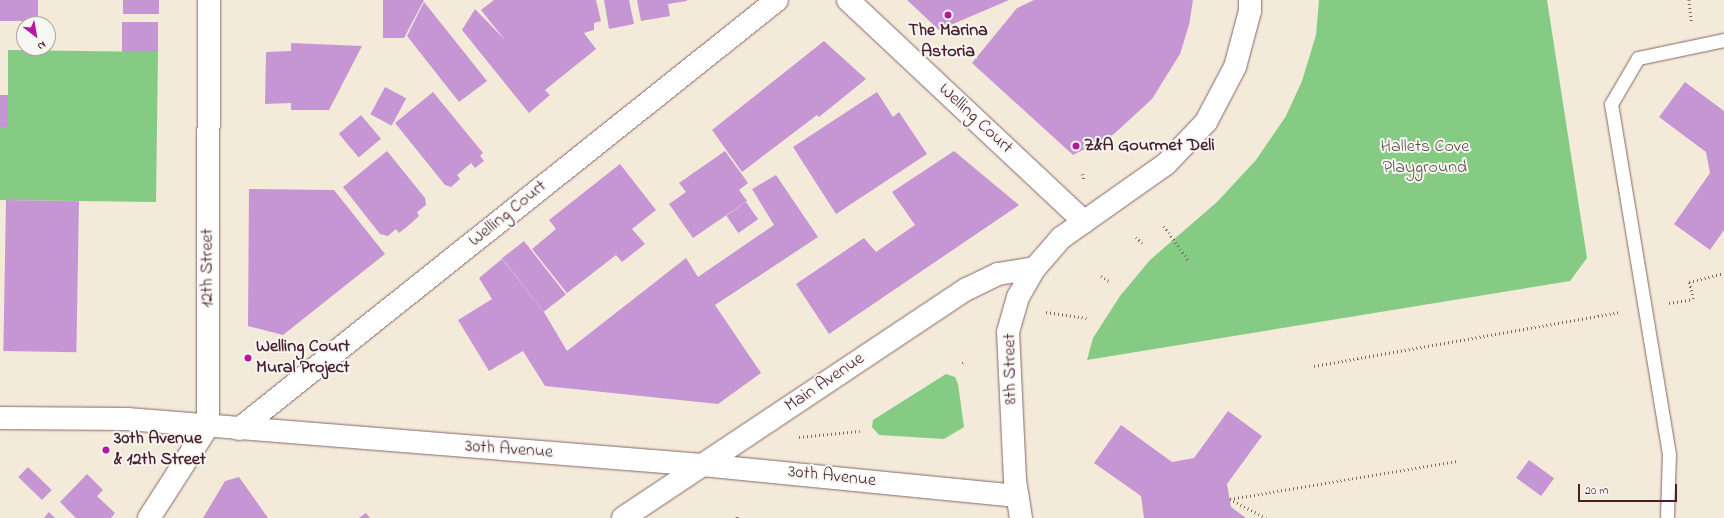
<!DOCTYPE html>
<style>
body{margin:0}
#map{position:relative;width:1724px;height:518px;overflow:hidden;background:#f4ead9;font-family:"Indie Flower",sans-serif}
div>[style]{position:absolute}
.green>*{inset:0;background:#86cb84}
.building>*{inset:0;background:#c696d4;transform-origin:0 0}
.path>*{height:2.5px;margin-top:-1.25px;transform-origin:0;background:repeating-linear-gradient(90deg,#866668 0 1px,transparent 0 4px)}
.roads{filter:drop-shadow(0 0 1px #866668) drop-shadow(0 0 1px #866668)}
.service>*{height:13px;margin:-6.5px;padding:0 6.5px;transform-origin:6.5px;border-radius:6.5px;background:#fff}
.minor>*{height:22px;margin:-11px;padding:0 11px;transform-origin:11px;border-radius:11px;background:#fff}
.tertiary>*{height:22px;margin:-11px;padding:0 11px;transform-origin:11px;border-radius:11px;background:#fff}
.secondary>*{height:22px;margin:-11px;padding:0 11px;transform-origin:11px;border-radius:11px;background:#fff}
.dots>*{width:11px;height:11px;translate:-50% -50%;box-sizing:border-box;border:2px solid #f6f6f2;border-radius:50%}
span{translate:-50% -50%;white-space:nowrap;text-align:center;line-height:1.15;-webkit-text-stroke:4px #f6f6f2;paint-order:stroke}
.poi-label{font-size:18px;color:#4a1f2b;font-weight:700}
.left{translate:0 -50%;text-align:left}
.street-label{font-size:18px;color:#4a1f2b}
.park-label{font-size:18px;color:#5c5346}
.north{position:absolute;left:16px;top:16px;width:40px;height:40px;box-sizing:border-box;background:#f6f6f2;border:1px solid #b1a0a2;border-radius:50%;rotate:149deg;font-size:11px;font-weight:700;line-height:16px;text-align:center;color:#4a1f2b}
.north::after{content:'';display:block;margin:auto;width:14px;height:18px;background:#b5179e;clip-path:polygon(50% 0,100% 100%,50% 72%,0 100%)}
.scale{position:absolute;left:1578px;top:484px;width:99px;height:18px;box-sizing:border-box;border:2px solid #4a1f2b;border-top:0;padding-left:5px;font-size:12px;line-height:14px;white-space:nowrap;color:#4a1f2b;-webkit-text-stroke:3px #f6f6f2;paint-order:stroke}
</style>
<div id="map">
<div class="green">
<div style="clip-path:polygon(1319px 0,1547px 0,1587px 258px,1570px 281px,1087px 360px,1093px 338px,1120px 296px,1150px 260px,1217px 202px,1256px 160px,1286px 116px,1302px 81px,1316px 35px)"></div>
<div style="clip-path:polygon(8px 50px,158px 52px,156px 202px,0 200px,0 127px,8px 127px)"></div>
<div style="clip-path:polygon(946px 374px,955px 377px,958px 384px,964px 427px,944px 439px,879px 435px,872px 427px,873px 420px)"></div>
</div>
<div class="building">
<div style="left:0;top:0;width:38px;height:21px"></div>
<div style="left:123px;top:0;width:36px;height:14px"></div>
<div style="clip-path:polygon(383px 0,424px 0,404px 38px,383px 38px)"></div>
<div style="clip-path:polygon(494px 0,596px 0,601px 21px,594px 23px,594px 30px,584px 33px,596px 49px,545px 90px,550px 95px,529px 113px,462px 30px,475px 9px,505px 40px,481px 10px)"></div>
<div style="clip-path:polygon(604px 0,629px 0,634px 24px,609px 29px)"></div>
<div style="clip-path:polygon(637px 0,687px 0,687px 1px,668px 4px,670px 16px,641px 21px)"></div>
<div style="clip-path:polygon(907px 0,1009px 0,939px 30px)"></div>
<div style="clip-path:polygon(1034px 0,1193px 0,1189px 25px,1180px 54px,1152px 99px,1114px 134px,1073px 155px,972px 63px,1017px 8px)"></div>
<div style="clip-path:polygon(424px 2px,487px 81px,459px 102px,407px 36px)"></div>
<div style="left:122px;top:22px;width:36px;height:30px"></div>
<div style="clip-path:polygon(824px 41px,866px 79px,819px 117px,817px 115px,742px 172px,712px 130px)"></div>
<div style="clip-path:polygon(291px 43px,362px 46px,329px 110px,291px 110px,291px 103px,265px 104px,266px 52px,291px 51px)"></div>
<div style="clip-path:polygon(1685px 82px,1724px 111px,1724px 230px,1710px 250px,1674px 224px,1710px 173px,1706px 152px,1659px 117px)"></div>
<div style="left:385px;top:87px;width:24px;height:31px;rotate:28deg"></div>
<div style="clip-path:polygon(433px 92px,483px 153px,480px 156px,484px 161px,475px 168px,471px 163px,457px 175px,460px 179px,451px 187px,445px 185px,395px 123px)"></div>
<div style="clip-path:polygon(877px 92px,893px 117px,899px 112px,927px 154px,836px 214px,793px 147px)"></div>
<div style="left:0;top:95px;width:8px;height:32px"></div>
<div style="left:361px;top:115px;width:31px;height:29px;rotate:50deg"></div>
<div style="clip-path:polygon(387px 151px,425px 198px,426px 205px,417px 212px,419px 216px,409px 225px,399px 233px,396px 229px,388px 236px,380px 234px,343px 187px)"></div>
<div style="clip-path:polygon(725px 151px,748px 183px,739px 190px,747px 201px,693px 238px,669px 204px,686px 192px,679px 183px)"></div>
<div style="clip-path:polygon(954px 151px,1019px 205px,829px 334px,796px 284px,864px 238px,876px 252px,915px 225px,892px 192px)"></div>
<div style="clip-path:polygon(620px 164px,656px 210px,632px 229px,645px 244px,622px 262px,616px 255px,567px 293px,532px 249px,556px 229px,549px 220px)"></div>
<div style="clip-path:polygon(776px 175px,818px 237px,715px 305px,761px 373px,718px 404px,545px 386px,523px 351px,489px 371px,458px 320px,492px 299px,479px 278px,502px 259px,544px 312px,567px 351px,686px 258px,698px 277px,774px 225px,752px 189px)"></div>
<div style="clip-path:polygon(249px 189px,334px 190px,385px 254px,283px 335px,248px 326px)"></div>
<div style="left:6px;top:200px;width:73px;height:151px;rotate:1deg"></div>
<div style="left:746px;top:202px;width:21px;height:24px;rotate:55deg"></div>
<div style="left:524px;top:241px;width:68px;height:28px;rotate:52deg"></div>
<div style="clip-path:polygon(1228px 411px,1262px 436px,1227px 484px,1231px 507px,1246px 518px,1144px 518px,1141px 496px,1094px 463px,1121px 425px,1172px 462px,1194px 458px)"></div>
<div style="left:1529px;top:460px;width:31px;height:22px;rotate:36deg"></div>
<div style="left:28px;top:467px;width:33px;height:14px;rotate:44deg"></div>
<div style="clip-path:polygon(87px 474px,103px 490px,97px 496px,115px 513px,111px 518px,76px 518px,60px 502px)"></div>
<div style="clip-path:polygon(239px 477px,268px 518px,203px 518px,225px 481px)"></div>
<div style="clip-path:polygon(49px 512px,55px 518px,44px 518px)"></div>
<div style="clip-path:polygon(366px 513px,370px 518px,359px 518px)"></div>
</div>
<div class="path">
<div style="left:1689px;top:0;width:23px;rotate:83deg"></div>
<div style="left:1083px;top:174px;width:6px;rotate:81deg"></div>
<div style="left:1164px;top:226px;width:43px;rotate:54.5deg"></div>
<div style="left:1136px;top:237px;width:10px;rotate:45deg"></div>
<div style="left:1101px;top:276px;width:9px;rotate:32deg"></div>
<div style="left:1669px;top:303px;width:24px;rotate:-9deg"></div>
<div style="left:1693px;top:299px;width:17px;rotate:-103deg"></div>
<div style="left:1689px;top:282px;width:36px;rotate:-14deg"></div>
<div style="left:1046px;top:312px;width:41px;rotate:8.3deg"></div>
<div style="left:962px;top:363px;width:4px;rotate:-27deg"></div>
<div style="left:1314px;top:366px;width:311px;rotate:-10deg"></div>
<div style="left:799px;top:437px;width:61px;rotate:-5.6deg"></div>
<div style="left:1230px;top:499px;width:231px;rotate:-9.5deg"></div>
<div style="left:1230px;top:499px;width:41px;rotate:27.8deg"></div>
<div style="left:737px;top:518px;width:3px;rotate:-90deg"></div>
</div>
<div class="roads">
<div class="service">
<div style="left:1667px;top:516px;width:62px;rotate:-88.2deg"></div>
<div style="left:1669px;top:454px;width:355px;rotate:-99.4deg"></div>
<div style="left:1611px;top:104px;width:53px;rotate:-59.6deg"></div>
<div style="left:1638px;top:58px;width:88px;rotate:-11.8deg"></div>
</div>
<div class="minor">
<div style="left:848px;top:0;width:324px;rotate:43.2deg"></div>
<div style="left:239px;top:429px;width:688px;rotate:-38.57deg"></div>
<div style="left:149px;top:518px;width:109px;rotate:-57.3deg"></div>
<div style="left:208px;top:426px;width:426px;rotate:-89.9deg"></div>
</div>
<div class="tertiary">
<div style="left:0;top:418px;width:127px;rotate:0.5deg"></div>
<div style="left:127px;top:419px;width:577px;rotate:4.57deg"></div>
<div style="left:702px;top:465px;width:317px;rotate:5.6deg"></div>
<div style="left:623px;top:518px;width:413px;rotate:-33.7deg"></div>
<div style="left:967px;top:289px;width:34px;rotate:-26deg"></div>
<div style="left:998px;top:274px;width:37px;rotate:-9deg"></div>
</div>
<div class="secondary">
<div style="left:1021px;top:518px;width:38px;rotate:-99deg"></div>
<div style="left:1015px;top:480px;width:148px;rotate:-92.7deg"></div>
<div style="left:1008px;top:332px;width:36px;rotate:-74deg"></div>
<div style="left:1018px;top:297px;width:34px;rotate:-60deg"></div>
<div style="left:1035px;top:268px;width:40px;rotate:-49deg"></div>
<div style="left:1061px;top:238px;width:128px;rotate:-35.2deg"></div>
<div style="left:1166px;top:164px;width:58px;rotate:-46.4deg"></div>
<div style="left:1206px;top:122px;width:62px;rotate:-62.2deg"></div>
<div style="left:1235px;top:67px;width:58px;rotate:-75deg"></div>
<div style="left:1250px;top:11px;width:11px;rotate:-90deg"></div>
</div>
</div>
<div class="dots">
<div style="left:948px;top:15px;background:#b5179e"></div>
<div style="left:1076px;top:146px;background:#b5179e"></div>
<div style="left:248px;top:358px;background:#b5179e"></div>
<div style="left:106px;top:450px;background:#b5179e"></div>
</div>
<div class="poi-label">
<span style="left:948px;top:42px">The Marina<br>Astoria</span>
<span class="left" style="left:1084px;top:146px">Z&amp;A Gourmet Deli</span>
<span class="left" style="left:256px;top:358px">Welling Court<br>Mural Project</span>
<span class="left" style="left:114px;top:450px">30th Avenue<br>&amp; 12th Street</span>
</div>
<div class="street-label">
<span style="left:975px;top:119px;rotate:43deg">Welling Court</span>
<span style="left:508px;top:214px;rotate:-39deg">Welling Court</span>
<span style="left:208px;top:268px;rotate:-90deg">12th Street</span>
<span style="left:1011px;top:369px;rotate:-91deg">8th Street</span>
<span style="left:825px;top:383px;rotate:-34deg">Main Avenue</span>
<span style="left:509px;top:450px;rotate:4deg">30th Avenue</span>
<span style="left:832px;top:477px;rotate:6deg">30th Avenue</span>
</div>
<div class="park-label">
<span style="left:1425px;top:158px">Hallets Cove<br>Playground</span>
</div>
<div class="north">N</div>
<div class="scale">20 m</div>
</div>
